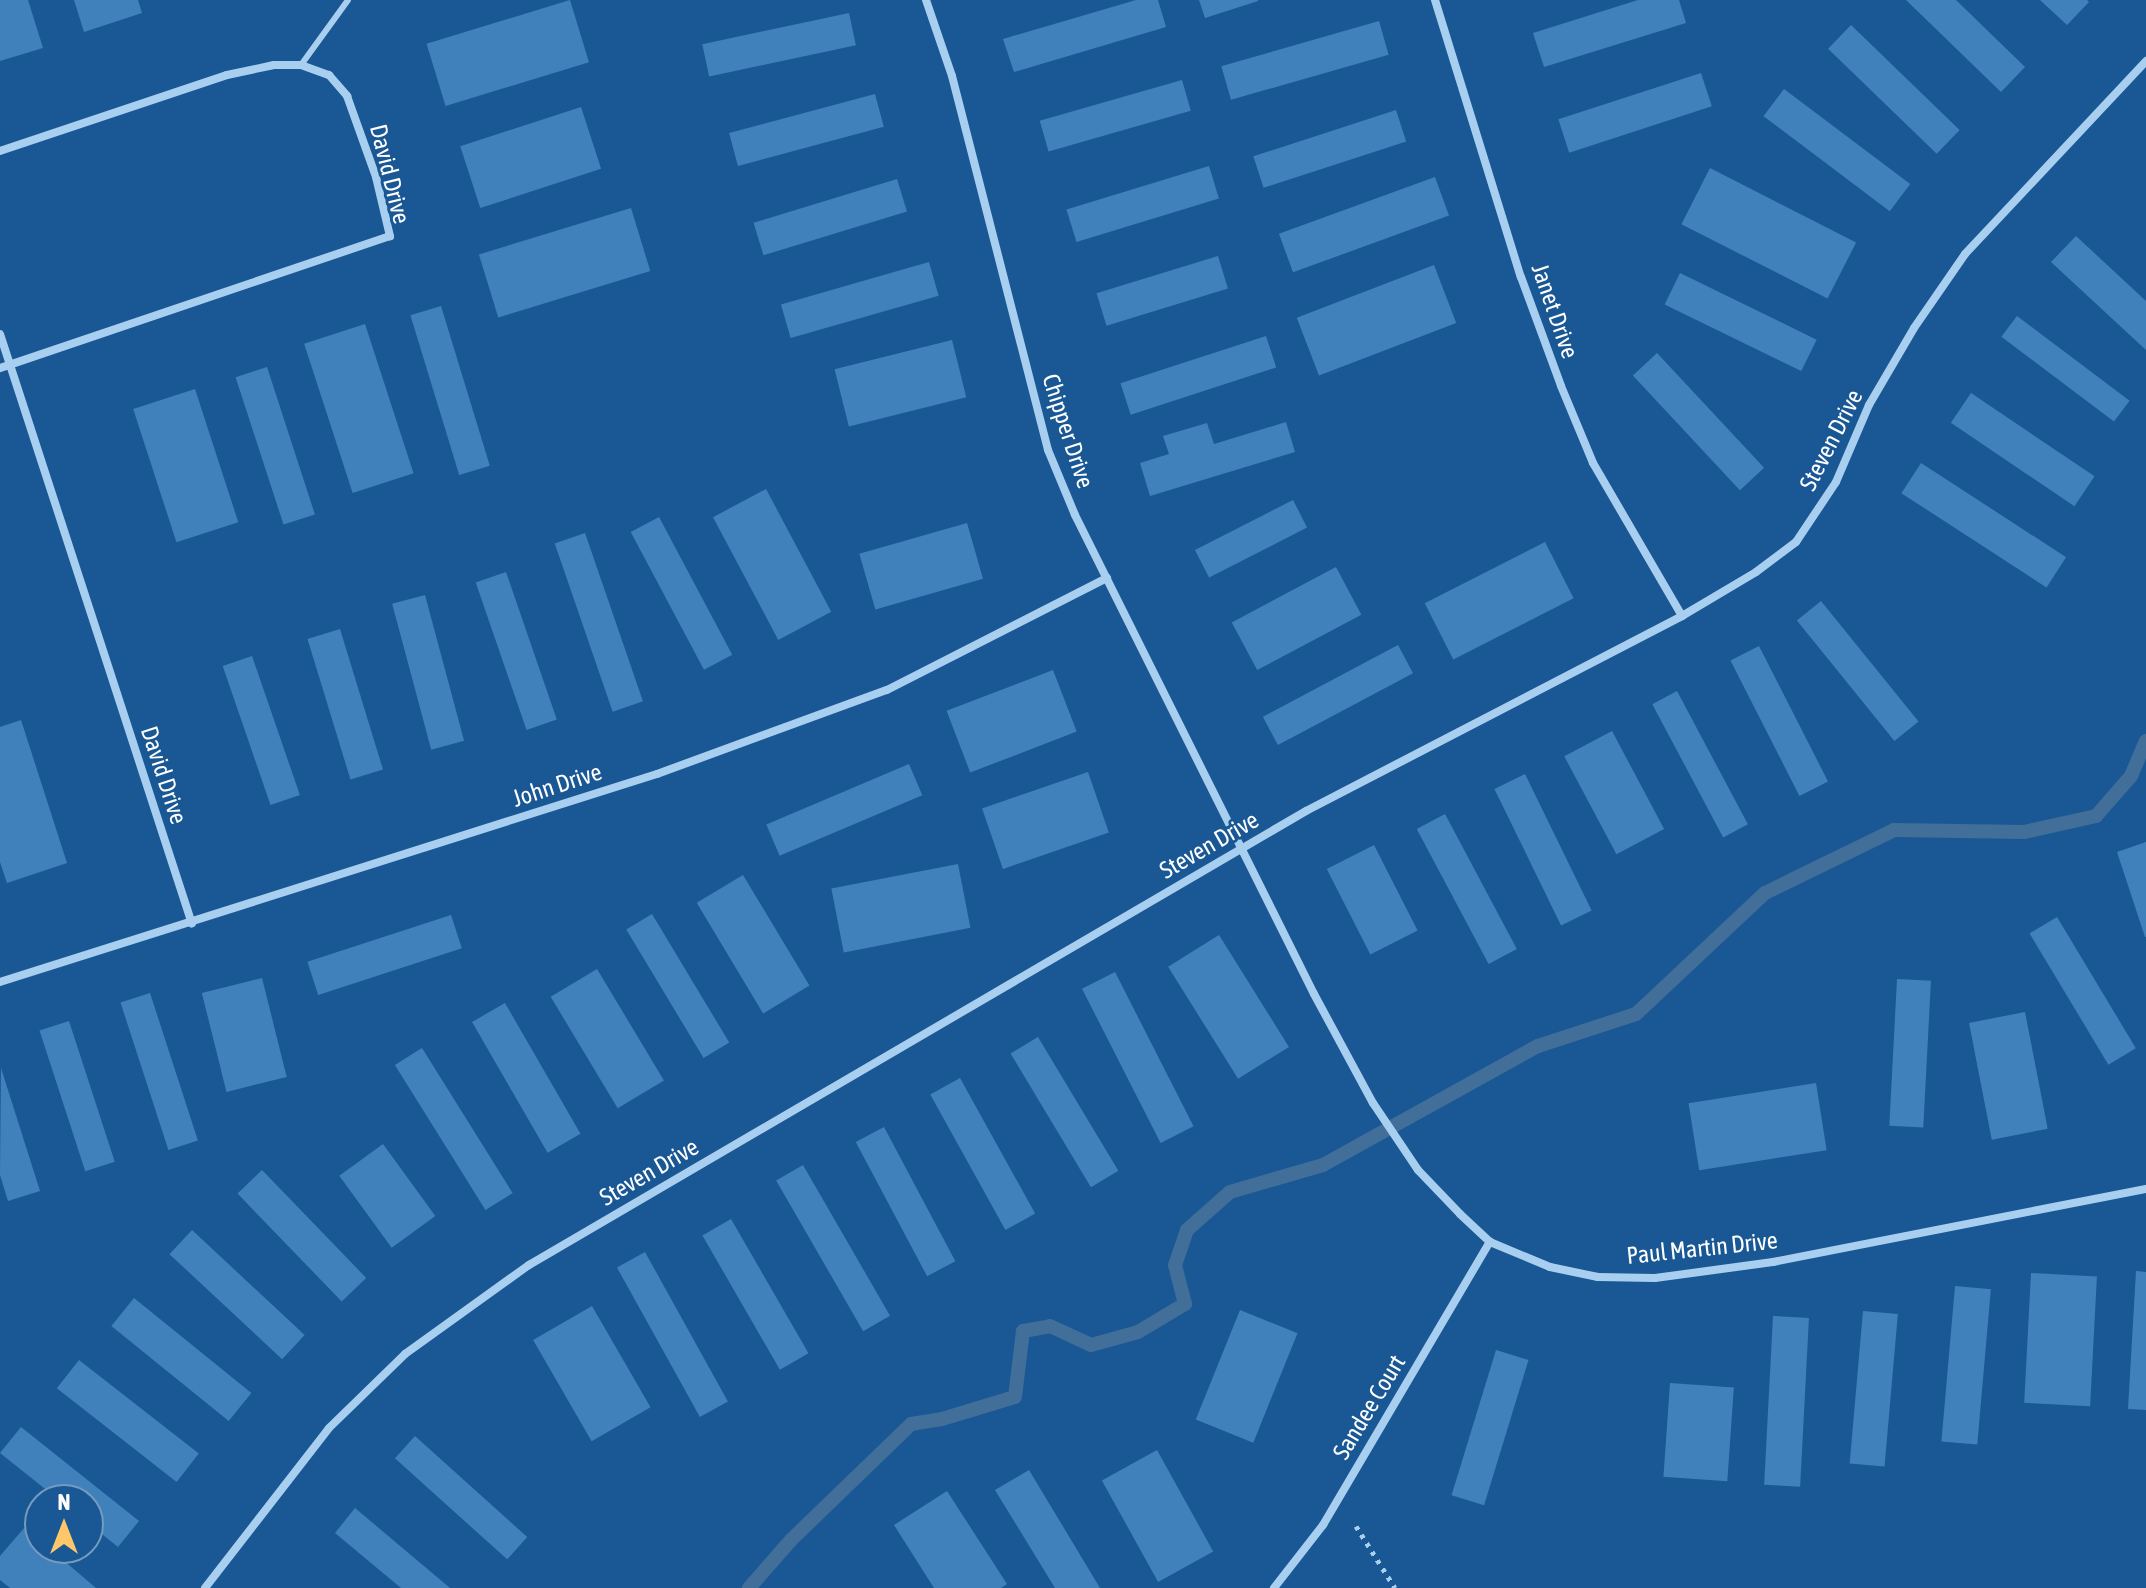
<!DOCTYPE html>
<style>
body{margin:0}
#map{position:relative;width:2146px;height:1588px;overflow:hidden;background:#195894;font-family:"Asap Condensed",sans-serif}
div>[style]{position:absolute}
.stream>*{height:14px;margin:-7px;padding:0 7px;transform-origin:7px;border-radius:7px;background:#426f99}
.building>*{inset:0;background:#4181bb;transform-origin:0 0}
.path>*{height:5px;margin-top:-2.5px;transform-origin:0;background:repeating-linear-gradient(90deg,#a9cff0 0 4px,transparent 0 10px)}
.lane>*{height:6px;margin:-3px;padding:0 3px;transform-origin:3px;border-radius:3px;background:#a9cff0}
.street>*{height:8px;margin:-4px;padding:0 4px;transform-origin:4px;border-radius:4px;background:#a9cff0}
span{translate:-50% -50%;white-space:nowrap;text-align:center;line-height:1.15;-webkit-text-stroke:6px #195894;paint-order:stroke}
.street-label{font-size:24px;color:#fff}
.north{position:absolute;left:24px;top:1484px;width:80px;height:80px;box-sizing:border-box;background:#195894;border:2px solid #759bbf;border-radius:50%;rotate:0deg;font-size:22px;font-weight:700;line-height:32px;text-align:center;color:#fff}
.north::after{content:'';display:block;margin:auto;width:28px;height:36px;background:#ffc768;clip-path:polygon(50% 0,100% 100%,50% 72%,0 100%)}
</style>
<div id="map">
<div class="stream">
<div style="left:749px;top:1588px;width:64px;rotate:-48.8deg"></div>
<div style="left:791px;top:1540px;width:167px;rotate:-44deg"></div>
<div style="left:911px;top:1424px;width:31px;rotate:-9deg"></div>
<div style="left:942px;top:1419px;width:76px;rotate:-16.8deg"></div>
<div style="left:1015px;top:1397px;width:66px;rotate:-83.1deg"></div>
<div style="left:1023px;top:1331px;width:27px;rotate:-10deg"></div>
<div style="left:1050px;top:1326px;width:45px;rotate:24.9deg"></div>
<div style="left:1091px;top:1345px;width:49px;rotate:-15.5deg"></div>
<div style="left:1138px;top:1332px;width:55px;rotate:-30.8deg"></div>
<div style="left:1185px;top:1304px;width:40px;rotate:-104.4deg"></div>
<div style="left:1175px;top:1265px;width:37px;rotate:-71deg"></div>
<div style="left:1187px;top:1230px;width:57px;rotate:-41.5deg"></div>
<div style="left:1230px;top:1192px;width:97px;rotate:-16.2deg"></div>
<div style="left:1323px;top:1165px;width:246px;rotate:-29deg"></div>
<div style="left:1538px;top:1046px;width:103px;rotate:-18.1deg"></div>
<div style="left:1636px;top:1014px;width:177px;rotate:-43.2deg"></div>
<div style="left:1765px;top:893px;width:144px;rotate:-26deg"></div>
<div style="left:1894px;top:830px;width:130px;rotate:0.9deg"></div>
<div style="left:2024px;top:832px;width:74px;rotate:-12.5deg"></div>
<div style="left:2096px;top:816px;width:53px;rotate:-48.8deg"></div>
<div style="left:2131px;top:776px;width:38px;rotate:-67deg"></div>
</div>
<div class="building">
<div style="clip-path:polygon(0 0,28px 0,43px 48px,0 61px)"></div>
<div style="clip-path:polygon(74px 0,138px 0,142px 13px,84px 32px)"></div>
<div style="left:570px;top:0;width:65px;height:150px;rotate:73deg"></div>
<div style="clip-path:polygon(1136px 0,1158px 0,1166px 27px,1014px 72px,1003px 39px)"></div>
<div style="clip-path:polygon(1199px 0,1258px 0,1258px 1px,1205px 18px)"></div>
<div style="clip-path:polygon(1638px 0,1679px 0,1686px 23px,1544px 67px,1533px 33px)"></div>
<div style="clip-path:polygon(1906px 0,1956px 0,2025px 67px,2001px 92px)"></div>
<div style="clip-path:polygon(2040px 0,2087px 0,2089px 2px,2067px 25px)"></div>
<div style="left:849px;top:13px;width:33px;height:150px;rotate:78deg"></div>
<div style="left:1379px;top:21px;width:35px;height:164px;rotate:74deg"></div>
<div style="left:1851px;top:25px;width:151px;height:33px;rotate:44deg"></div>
<div style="left:1701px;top:73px;width:35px;height:150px;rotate:72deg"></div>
<div style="left:1182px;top:80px;width:32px;height:148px;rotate:74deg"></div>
<div style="left:1784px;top:89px;width:158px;height:34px;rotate:37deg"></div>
<div style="left:875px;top:94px;width:34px;height:151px;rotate:75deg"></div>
<div style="left:581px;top:107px;width:65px;height:127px;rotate:72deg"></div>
<div style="left:1396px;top:110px;width:33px;height:150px;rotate:72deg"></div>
<div style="left:1209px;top:166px;width:34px;height:149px;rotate:73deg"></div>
<div style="left:1710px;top:168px;width:164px;height:63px;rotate:27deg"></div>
<div style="left:1435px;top:177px;width:41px;height:166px;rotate:70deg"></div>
<div style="left:897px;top:179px;width:34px;height:150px;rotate:73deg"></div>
<div style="left:631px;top:208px;width:66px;height:159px;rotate:73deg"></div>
<div style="clip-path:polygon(2076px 236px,2146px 301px,2146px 350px,2051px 262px)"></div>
<div style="left:1218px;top:256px;width:34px;height:127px;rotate:73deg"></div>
<div style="left:929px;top:262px;width:35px;height:154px;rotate:74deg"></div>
<div style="left:1434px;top:265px;width:62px;height:147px;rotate:69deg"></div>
<div style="left:1680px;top:273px;width:152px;height:35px;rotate:26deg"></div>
<div style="left:441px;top:306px;width:167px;height:32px;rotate:73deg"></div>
<div style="left:2017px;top:316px;width:141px;height:26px;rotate:37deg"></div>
<div style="left:365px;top:324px;width:157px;height:64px;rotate:72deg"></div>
<div style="left:1266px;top:336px;width:33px;height:153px;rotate:72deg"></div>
<div style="left:952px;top:340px;width:59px;height:121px;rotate:76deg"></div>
<div style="left:1657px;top:353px;width:157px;height:33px;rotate:47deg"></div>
<div style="left:267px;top:367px;width:155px;height:33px;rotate:72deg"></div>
<div style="left:195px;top:389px;width:140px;height:65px;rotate:72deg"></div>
<div style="left:1971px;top:393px;width:149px;height:36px;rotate:34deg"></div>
<div style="clip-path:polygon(1286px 422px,1295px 452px,1150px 496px,1140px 463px,1169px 454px,1163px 436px,1207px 423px,1214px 444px)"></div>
<div style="left:1921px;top:463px;width:173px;height:36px;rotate:33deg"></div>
<div style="left:766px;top:489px;width:139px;height:60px;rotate:62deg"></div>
<div style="left:1293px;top:500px;width:31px;height:110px;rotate:63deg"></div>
<div style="left:659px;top:517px;width:156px;height:32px;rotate:62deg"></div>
<div style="left:967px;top:523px;width:58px;height:112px;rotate:74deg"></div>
<div style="left:585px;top:533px;width:178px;height:32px;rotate:71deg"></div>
<div style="left:1545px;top:542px;width:63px;height:135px;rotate:63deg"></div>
<div style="left:1336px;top:567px;width:54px;height:118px;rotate:62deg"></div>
<div style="left:506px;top:572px;width:156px;height:32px;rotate:71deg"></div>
<div style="left:425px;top:595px;width:151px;height:34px;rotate:75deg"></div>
<div style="left:1821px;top:601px;width:155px;height:31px;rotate:51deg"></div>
<div style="left:340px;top:629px;width:147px;height:34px;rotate:73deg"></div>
<div style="left:1398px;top:645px;width:32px;height:153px;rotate:62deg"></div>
<div style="left:1759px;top:646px;width:152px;height:32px;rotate:63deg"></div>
<div style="left:252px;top:656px;width:147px;height:31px;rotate:71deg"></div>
<div style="left:1053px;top:670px;width:66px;height:114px;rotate:69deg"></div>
<div style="left:1677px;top:691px;width:151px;height:28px;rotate:62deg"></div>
<div style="clip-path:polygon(21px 720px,67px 863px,7px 883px,0 862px,0 727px)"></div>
<div style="left:1612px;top:731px;width:111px;height:54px;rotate:62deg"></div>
<div style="left:909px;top:764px;width:34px;height:155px;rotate:67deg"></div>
<div style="left:1088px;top:772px;width:64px;height:112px;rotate:71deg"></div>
<div style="left:1525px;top:774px;width:152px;height:34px;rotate:64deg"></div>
<div style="left:1445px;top:814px;width:153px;height:32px;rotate:62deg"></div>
<div style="clip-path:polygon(2146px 842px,2146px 937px,2145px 937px,2117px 852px)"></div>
<div style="left:1374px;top:845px;width:96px;height:53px;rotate:63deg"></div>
<div style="left:958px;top:864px;width:65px;height:129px;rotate:79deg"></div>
<div style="left:743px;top:875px;width:129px;height:54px;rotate:59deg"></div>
<div style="left:652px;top:914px;width:150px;height:30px;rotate:59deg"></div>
<div style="left:451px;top:915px;width:35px;height:151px;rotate:72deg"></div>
<div style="left:2057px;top:917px;width:153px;height:32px;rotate:59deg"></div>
<div style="left:1219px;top:935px;width:132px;height:60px;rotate:58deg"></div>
<div style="left:597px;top:969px;width:130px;height:54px;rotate:59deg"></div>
<div style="left:1115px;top:972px;width:173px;height:37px;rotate:63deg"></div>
<div style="left:262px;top:978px;width:102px;height:62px;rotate:76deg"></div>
<div style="left:1897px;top:979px;width:34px;height:147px;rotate:3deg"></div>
<div style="left:150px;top:993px;width:155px;height:31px;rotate:72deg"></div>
<div style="left:505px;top:1003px;width:151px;height:38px;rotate:60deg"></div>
<div style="left:2025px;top:1012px;width:119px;height:57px;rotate:79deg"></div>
<div style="left:69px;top:1021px;width:148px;height:31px;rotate:72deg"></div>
<div style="left:1038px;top:1037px;width:156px;height:32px;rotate:59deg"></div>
<div style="left:422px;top:1048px;width:171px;height:32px;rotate:58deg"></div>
<div style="clip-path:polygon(1px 1068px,40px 1191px,8px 1201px,0 1175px)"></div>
<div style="left:960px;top:1078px;width:155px;height:34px;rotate:61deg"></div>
<div style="left:1816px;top:1083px;width:68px;height:129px;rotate:81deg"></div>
<div style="left:884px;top:1127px;width:152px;height:32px;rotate:62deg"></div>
<div style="left:383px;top:1144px;width:89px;height:54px;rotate:54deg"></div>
<div style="left:803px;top:1165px;width:174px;height:31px;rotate:60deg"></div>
<div style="left:262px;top:1170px;width:150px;height:34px;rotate:46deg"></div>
<div style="left:731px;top:1219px;width:155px;height:33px;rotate:60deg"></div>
<div style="left:192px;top:1230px;width:154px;height:33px;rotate:43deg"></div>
<div style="left:645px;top:1252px;width:171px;height:32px;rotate:61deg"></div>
<div style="clip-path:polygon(2136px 1271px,2146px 1272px,2146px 1410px,2128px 1409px)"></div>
<div style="left:2031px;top:1273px;width:66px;height:130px;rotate:3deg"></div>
<div style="left:1955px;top:1286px;width:36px;height:156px;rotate:5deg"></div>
<div style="left:134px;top:1298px;width:151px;height:36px;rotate:39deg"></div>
<div style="left:592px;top:1306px;width:117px;height:68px;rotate:60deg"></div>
<div style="left:1240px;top:1310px;width:62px;height:118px;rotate:22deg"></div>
<div style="left:1863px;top:1311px;width:35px;height:153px;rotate:5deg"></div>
<div style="left:1773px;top:1316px;width:36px;height:169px;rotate:3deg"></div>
<div style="left:1496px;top:1350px;width:34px;height:152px;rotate:17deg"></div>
<div style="left:79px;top:1360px;width:152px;height:36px;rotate:38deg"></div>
<div style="left:1670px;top:1383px;width:64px;height:94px;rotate:4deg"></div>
<div style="clip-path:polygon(21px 1427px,139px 1521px,118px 1547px,88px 1523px,88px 1500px,59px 1500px,0 1453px)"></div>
<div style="left:415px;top:1436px;width:151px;height:30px;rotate:42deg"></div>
<div style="left:1157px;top:1450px;width:116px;height:63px;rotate:61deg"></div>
<div style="clip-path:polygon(1029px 1470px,1100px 1588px,1055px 1588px,995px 1490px)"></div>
<div style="clip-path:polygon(947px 1491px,1007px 1584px,1001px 1588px,934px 1588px,894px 1525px)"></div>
<div style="clip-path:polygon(355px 1508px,450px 1588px,401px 1588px,335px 1533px)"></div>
<div style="clip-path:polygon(25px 1527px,40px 1540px,40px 1548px,49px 1548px,96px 1588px,10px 1588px,0 1580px,0 1556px)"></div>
</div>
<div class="path">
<div style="left:1356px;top:1526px;width:73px;rotate:57.8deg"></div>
</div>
<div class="lane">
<div style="left:301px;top:65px;width:80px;rotate:-54.1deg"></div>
</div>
<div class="street">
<div style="left:926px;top:0;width:80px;rotate:71.1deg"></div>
<div style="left:952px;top:76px;width:386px;rotate:75.6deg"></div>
<div style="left:1048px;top:450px;width:70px;rotate:67.4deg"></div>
<div style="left:1075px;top:515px;width:535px;rotate:63.48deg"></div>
<div style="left:1314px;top:994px;width:124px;rotate:61.6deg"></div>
<div style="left:1373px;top:1103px;width:81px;rotate:56.1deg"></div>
<div style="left:1418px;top:1170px;width:61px;rotate:46.3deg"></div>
<div style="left:1460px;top:1214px;width:41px;rotate:43deg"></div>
<div style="left:1490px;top:1242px;width:65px;rotate:22.6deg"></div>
<div style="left:1550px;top:1267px;width:49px;rotate:11.8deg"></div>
<div style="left:1598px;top:1277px;width:57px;rotate:1deg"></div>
<div style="left:1655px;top:1278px;width:119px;rotate:-7.7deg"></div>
<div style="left:1773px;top:1262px;width:380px;rotate:-11.1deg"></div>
<div style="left:1435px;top:0;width:290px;rotate:72.8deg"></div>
<div style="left:1521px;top:277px;width:116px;rotate:69.8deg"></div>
<div style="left:1561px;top:386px;width:83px;rotate:67.4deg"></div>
<div style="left:1593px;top:463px;width:177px;rotate:59.8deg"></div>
<div style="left:0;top:151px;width:239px;rotate:-18.5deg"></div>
<div style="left:227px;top:75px;width:48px;rotate:-12deg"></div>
<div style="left:274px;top:65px;width:27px"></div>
<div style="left:301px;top:65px;width:30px;rotate:20deg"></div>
<div style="left:329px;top:75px;width:28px;rotate:49deg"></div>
<div style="left:347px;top:96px;width:86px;rotate:70.3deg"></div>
<div style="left:376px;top:177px;width:61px;rotate:76.7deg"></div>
<div style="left:390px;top:236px;width:412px;rotate:161.3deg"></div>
<div style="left:0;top:334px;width:620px;rotate:71.97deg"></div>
<div style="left:0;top:982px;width:689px;rotate:-17.57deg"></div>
<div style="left:657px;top:774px;width:245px;rotate:-20.1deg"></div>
<div style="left:887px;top:690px;width:247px;rotate:-27deg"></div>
<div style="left:205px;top:1588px;width:202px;rotate:-52.2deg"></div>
<div style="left:329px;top:1428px;width:106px;rotate:-44.2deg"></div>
<div style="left:405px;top:1354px;width:153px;rotate:-35.7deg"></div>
<div style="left:529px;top:1265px;width:900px;rotate:-30.3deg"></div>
<div style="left:1306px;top:811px;width:424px;rotate:-27.4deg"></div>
<div style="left:1682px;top:616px;width:86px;rotate:-30.7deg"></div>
<div style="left:1756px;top:572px;width:50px;rotate:-36.9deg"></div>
<div style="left:1796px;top:542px;width:72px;rotate:-56.3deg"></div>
<div style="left:1836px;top:482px;width:84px;rotate:-66.8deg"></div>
<div style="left:1869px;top:405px;width:89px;rotate:-59.7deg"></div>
<div style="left:1914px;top:328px;width:90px;rotate:-55.4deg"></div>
<div style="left:1965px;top:254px;width:265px;rotate:-46.8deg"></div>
<div style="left:1274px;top:1588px;width:80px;rotate:-52.1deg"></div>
<div style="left:1323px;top:1525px;width:329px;rotate:-59.5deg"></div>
</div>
<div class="street-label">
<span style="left:390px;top:174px;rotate:76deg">David Drive</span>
<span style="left:1555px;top:311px;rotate:71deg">Janet Drive</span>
<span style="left:1068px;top:431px;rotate:72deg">Chipper Drive</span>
<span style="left:1831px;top:440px;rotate:-63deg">Steven Drive</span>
<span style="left:164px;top:775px;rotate:72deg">David Drive</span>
<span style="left:557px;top:785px;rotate:-18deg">John Drive</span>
<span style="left:1209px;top:845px;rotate:-30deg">Steven Drive</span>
<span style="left:649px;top:1172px;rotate:-30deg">Steven Drive</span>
<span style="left:1702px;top:1248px;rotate:-6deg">Paul Martin Drive</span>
<span style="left:1369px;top:1407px;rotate:-59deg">Sandee Court</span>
</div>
<div class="north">N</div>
</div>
